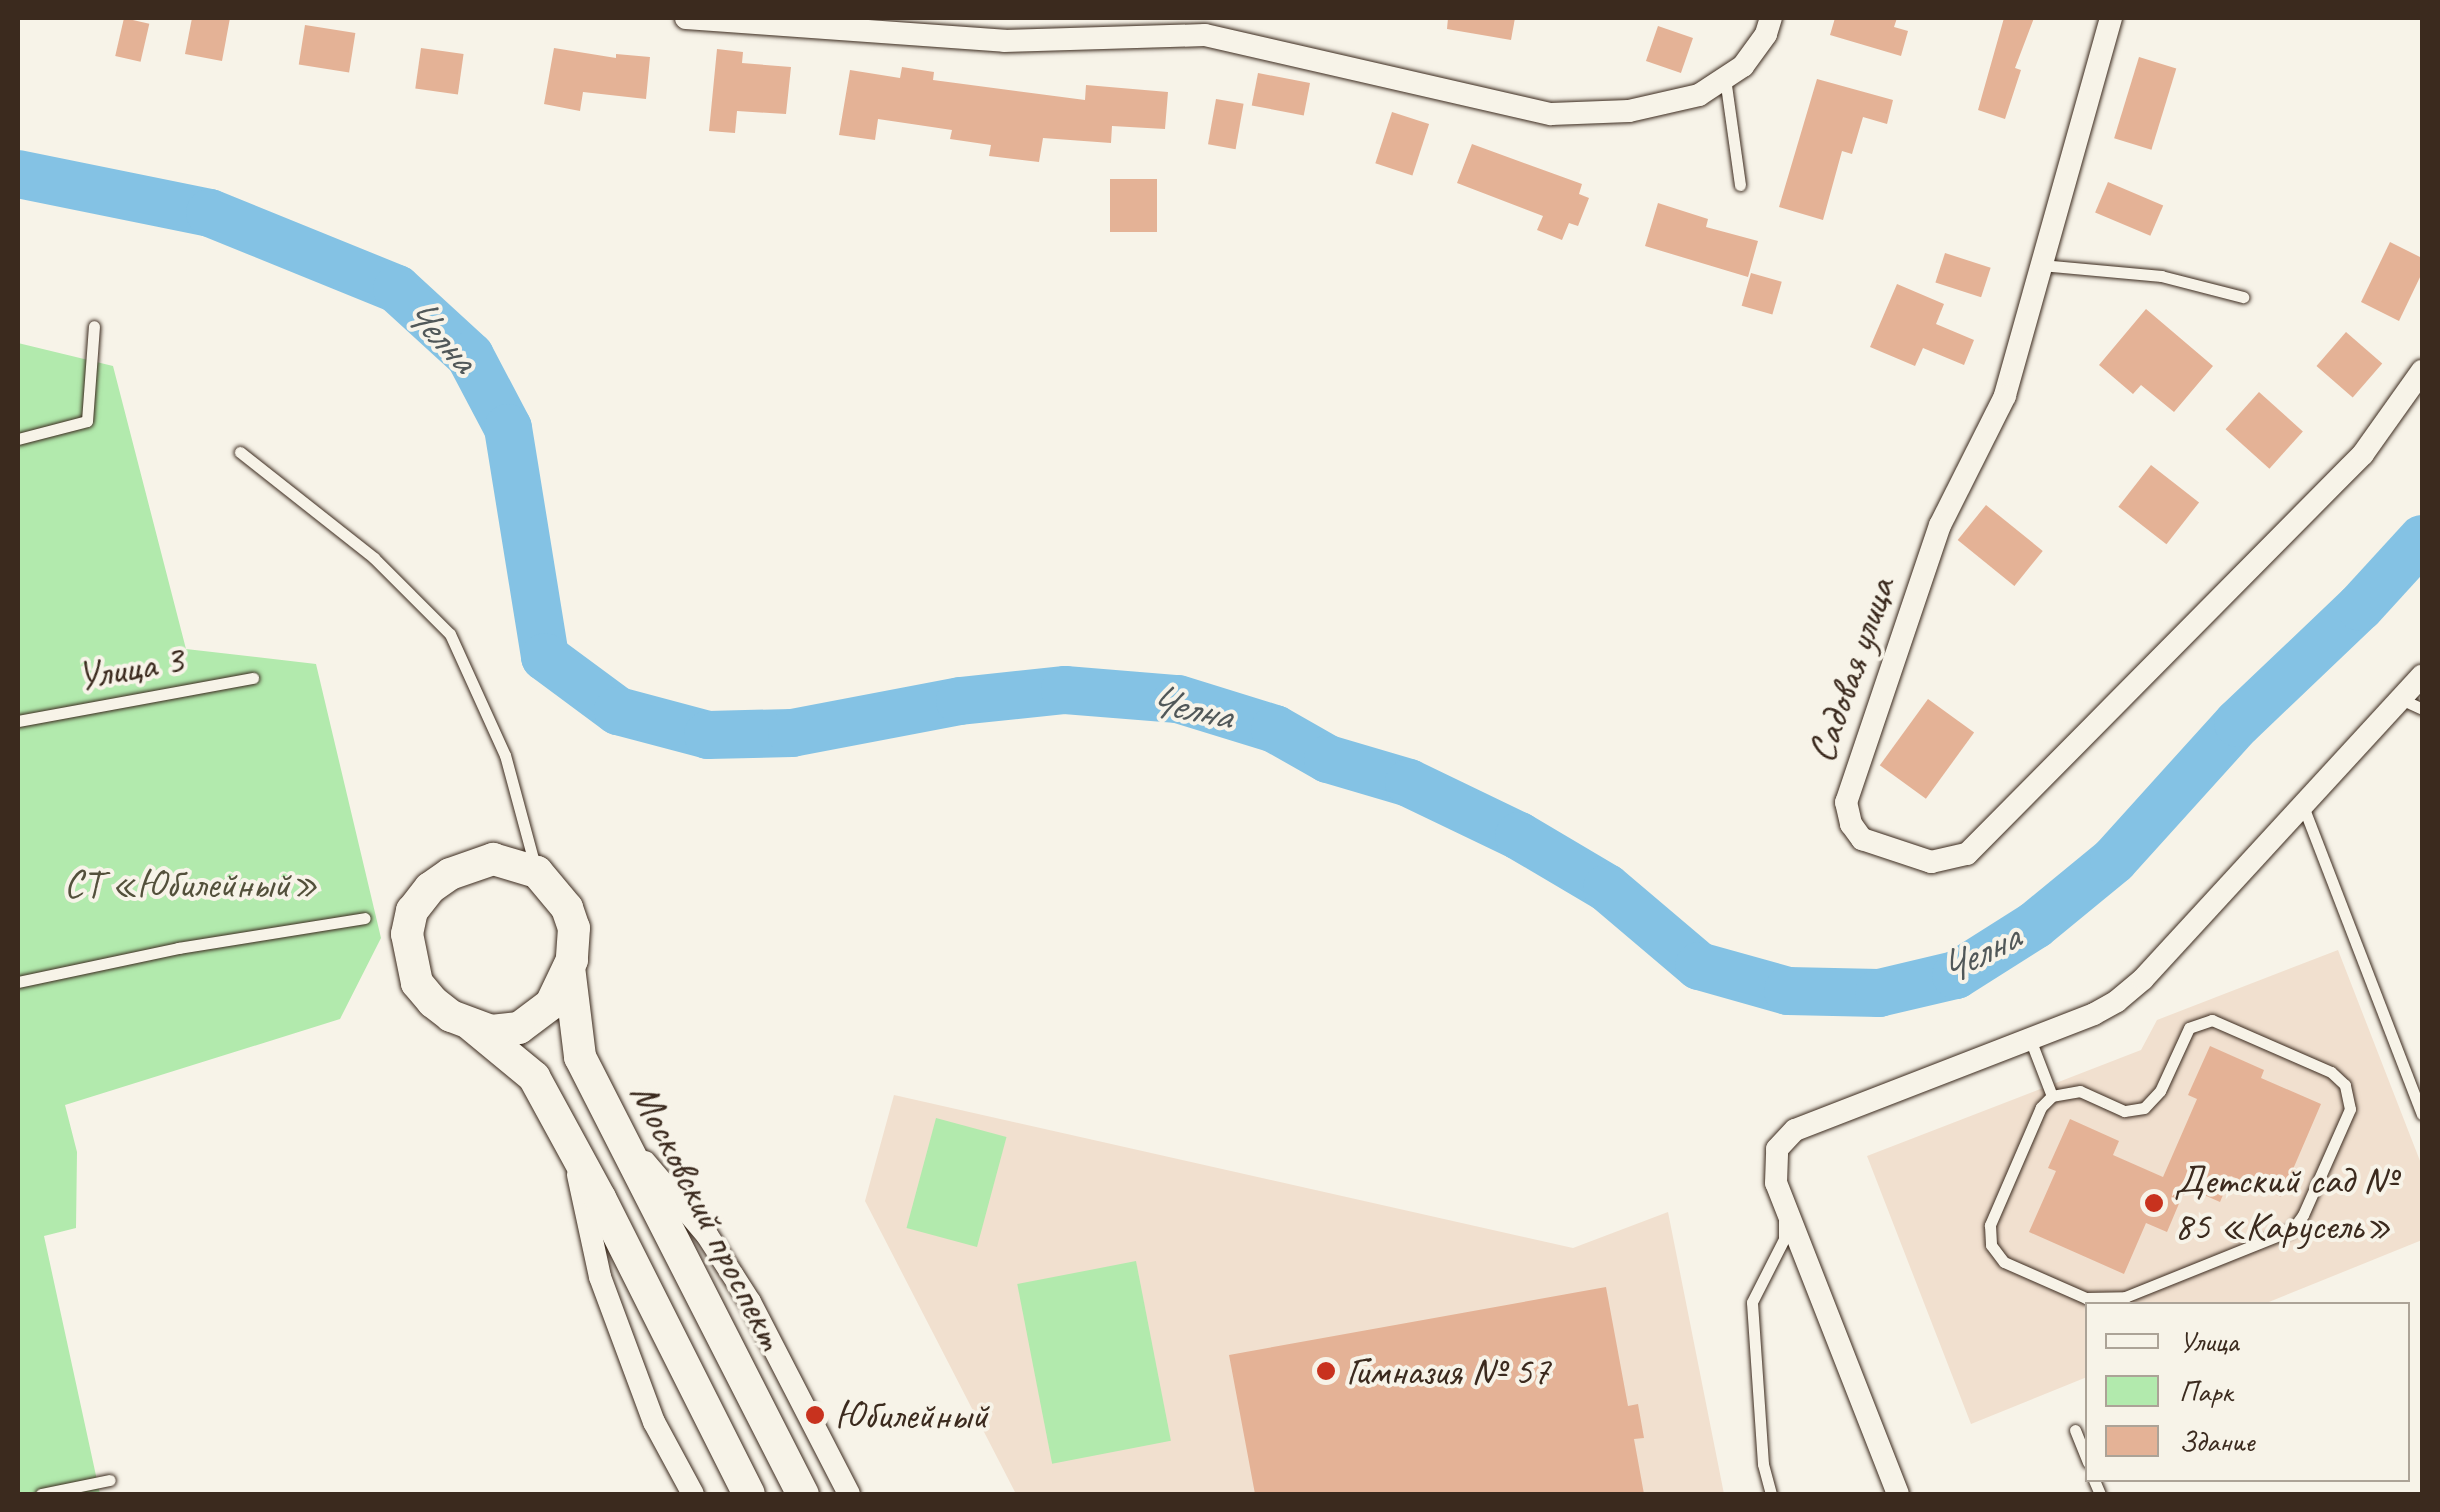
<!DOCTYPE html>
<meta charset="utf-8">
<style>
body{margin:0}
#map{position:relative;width:2440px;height:1512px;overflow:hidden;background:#f7f3e8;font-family:Caveat,sans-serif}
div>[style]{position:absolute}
.built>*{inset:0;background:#f1e0cf}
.green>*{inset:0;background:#b2eaad;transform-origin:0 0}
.river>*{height:48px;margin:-24px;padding:0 24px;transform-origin:24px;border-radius:24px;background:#84c2e4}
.building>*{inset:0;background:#e4b296;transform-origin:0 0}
.roads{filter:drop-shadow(0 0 2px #3b2a1e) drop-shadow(0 0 2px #3b2a1e)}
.lane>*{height:11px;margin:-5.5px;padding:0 5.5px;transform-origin:5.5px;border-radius:5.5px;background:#f7f3e8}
.street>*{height:22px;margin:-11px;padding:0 11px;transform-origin:11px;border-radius:11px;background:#f7f3e8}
.secondary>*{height:32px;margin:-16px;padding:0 16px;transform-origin:16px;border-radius:16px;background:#f7f3e8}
.dots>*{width:28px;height:28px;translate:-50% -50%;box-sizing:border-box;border:5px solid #f7f3e8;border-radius:50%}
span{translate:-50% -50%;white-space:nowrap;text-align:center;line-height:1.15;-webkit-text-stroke:8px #f7f3e8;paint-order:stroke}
.street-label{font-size:40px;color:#3b2a1e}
.park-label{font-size:40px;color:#53503b}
.poi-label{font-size:40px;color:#3b2a1e}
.left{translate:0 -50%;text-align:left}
.water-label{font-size:42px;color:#515859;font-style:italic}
.frame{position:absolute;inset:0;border:20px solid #3b2a1e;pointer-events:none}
.legend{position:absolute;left:2085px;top:1302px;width:325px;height:180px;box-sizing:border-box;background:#f7f3e8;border:2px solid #aca397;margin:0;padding:12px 18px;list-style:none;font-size:30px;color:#3b2a1e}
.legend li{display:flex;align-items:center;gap:20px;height:50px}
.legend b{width:50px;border:2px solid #aca397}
</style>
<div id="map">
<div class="built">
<div style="clip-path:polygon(2338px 950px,2422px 1166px,2422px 1240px,2264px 1304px,2088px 1304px,2087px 1377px,1971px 1424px,1867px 1156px,2141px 1050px,2157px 1020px)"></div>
<div style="clip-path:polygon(894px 1095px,1573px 1248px,1668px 1212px,1724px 1494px,1016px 1494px,865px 1201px)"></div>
</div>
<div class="green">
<div style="clip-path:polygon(18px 343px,113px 366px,186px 649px,316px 664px,381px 938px,340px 1019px,65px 1105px,77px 1152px,76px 1228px,44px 1236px,100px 1494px,18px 1494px)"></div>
<div style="left:936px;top:1118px;width:73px;height:114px;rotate:15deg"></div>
<div style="left:1136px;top:1261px;width:183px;height:121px;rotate:79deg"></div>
</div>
<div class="river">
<div style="left:18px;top:174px;width:196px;rotate:11.5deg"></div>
<div style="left:210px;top:213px;width:202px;rotate:22.1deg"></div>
<div style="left:397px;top:289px;width:99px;rotate:42.5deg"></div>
<div style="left:470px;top:356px;width:81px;rotate:62.2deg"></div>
<div style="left:508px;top:428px;width:232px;rotate:80.8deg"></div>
<div style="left:545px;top:657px;width:91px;rotate:36.5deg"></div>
<div style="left:618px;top:711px;width:93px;rotate:14.9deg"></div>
<div style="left:708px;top:735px;width:84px;rotate:-1.4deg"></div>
<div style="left:792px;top:733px;width:171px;rotate:-10.8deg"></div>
<div style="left:960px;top:701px;width:106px;rotate:-6deg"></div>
<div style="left:1065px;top:690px;width:113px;rotate:4.6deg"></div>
<div style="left:1178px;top:699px;width:102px;rotate:17.2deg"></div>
<div style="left:1275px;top:729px;width:61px;rotate:29.5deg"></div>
<div style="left:1328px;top:759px;width:84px;rotate:16.5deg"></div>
<div style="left:1409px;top:783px;width:122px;rotate:25.7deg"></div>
<div style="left:1519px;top:836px;width:102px;rotate:30.6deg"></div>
<div style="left:1607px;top:888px;width:121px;rotate:40.3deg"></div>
<div style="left:1699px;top:966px;width:92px;rotate:15.7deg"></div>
<div style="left:1788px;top:991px;width:91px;rotate:1.3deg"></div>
<div style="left:1879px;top:993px;width:79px;rotate:-13.2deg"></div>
<div style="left:1956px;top:975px;width:93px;rotate:-32.3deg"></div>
<div style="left:2035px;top:925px;width:102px;rotate:-39.4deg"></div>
<div style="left:2114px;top:860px;width:185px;rotate:-47.9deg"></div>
<div style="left:2238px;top:723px;width:168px;rotate:-43.6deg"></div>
<div style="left:2360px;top:607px;width:92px;rotate:-47.6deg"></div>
</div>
<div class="building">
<div style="left:124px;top:18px;width:26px;height:39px;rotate:13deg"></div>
<div style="clip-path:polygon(192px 18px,230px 18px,222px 61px,185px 54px)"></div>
<div style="clip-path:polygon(1448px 18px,1515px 18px,1511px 40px,1447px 29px)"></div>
<div style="clip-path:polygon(1835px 18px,1897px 18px,1894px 27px,1908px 31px,1901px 56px,1830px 35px)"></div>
<div style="clip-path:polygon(2004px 18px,2034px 18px,2015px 68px,2021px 70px,2005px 119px,1978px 110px)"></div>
<div style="left:305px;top:25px;width:51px;height:40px;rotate:9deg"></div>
<div style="left:1658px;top:26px;width:37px;height:37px;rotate:19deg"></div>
<div style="left:421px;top:48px;width:43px;height:41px;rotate:8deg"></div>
<div style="clip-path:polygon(554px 48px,616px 58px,616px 54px,650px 57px,646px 99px,583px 92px,580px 111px,544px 104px)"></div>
<div style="clip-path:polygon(717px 49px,743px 52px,742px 63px,791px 67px,786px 114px,737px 111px,735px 133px,709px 131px)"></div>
<div style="left:2139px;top:57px;width:39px;height:85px;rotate:17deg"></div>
<div style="clip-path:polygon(902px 67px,934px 72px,933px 80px,1085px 100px,1086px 85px,1168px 92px,1165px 129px,1112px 126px,1111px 143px,1043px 138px,1039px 162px,989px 156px,991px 145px,950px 139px,952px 130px,878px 119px,875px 140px,839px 135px,850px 70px,900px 78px)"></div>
<div style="left:1258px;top:73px;width:53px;height:33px;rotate:11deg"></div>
<div style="clip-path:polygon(1817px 79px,1893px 100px,1887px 124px,1863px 117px,1852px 154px,1842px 151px,1823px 220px,1779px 207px)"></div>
<div style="left:1216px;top:99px;width:28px;height:46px;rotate:10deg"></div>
<div style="left:1392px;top:112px;width:39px;height:54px;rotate:18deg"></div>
<div style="clip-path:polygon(1472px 144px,1582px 184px,1579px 194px,1589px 198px,1578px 226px,1569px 223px,1562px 240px,1537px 230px,1543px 216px,1457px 183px)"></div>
<div style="left:1110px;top:179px;width:47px;height:53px"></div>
<div style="left:2108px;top:182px;width:60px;height:33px;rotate:23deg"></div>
<div style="clip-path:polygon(1658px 203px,1708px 219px,1706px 227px,1758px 241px,1748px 277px,1645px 246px)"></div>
<div style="clip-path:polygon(2390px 242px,2422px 258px,2422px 273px,2399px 321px,2361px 302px)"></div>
<div style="left:1945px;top:253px;width:48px;height:31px;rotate:18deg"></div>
<div style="left:1751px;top:273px;width:32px;height:34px;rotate:16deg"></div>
<div style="clip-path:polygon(1897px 284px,1944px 304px,1936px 324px,1974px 340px,1964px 365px,1923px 348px,1915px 366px,1870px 347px)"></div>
<div style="clip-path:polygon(2146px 309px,2213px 366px,2174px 412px,2141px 385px,2133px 394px,2099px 365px)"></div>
<div style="left:2346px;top:332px;width:48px;height:45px;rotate:41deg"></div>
<div style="left:2259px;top:392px;width:59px;height:50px;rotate:42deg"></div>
<div style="left:2151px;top:465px;width:61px;height:53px;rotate:38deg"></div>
<div style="left:1986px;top:505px;width:73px;height:45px;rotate:39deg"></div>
<div style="left:1928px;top:699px;width:57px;height:82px;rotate:36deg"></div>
<div style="clip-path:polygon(2210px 1046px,2264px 1070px,2261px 1078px,2321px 1104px,2281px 1197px,2231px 1176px,2220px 1202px,2186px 1187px,2167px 1232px,2146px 1223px,2124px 1274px,2029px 1232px,2056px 1171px,2048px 1168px,2070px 1119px,2119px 1141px,2113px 1155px,2163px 1177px,2197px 1099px,2188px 1095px)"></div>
<div style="clip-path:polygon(1606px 1287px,1628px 1406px,1638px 1404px,1644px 1438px,1634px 1439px,1644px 1494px,1255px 1494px,1229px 1355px)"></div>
</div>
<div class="roads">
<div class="lane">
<div style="left:1725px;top:78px;width:108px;rotate:82deg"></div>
<div style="left:2041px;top:265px;width:121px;rotate:5.2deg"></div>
<div style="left:2161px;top:276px;width:85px;rotate:14.4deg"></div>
<div style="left:18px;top:439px;width:71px;rotate:-14.6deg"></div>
<div style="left:87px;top:421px;width:95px;rotate:-85.8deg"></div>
<div style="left:240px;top:452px;width:171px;rotate:38.3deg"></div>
<div style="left:374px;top:558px;width:107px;rotate:45deg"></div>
<div style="left:450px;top:634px;width:133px;rotate:65.6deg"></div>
<div style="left:505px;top:755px;width:115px;rotate:74.9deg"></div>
<div style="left:2401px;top:699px;width:23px;rotate:25deg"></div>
<div style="left:18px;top:721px;width:239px;rotate:-10.4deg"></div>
<div style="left:2303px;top:806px;width:330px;rotate:68.9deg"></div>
<div style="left:18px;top:982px;width:164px;rotate:-12deg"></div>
<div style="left:178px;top:948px;width:189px;rotate:-9.1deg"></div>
<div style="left:2030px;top:1039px;width:61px;rotate:68.9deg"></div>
<div style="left:2052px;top:1096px;width:16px;rotate:135deg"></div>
<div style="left:2041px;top:1107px;width:129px;rotate:113.4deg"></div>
<div style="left:1990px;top:1225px;width:20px;rotate:87deg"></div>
<div style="left:1991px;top:1245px;width:21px;rotate:53deg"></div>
<div style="left:2004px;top:1262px;width:90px;rotate:23.7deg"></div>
<div style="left:2086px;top:1298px;width:39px;rotate:-1deg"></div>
<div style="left:2125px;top:1297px;width:180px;rotate:-21.9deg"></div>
<div style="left:2292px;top:1230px;width:19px;rotate:-54deg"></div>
<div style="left:2303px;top:1215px;width:116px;rotate:-66.1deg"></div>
<div style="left:2350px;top:1109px;width:25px;rotate:-102deg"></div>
<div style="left:2345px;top:1085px;width:19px;rotate:-137deg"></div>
<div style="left:2331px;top:1072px;width:130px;rotate:-156.4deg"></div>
<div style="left:2212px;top:1020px;width:24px;rotate:161deg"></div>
<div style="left:2189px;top:1028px;width:69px;rotate:114.7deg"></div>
<div style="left:2160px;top:1091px;width:23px;rotate:133deg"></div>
<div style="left:2144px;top:1108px;width:20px;rotate:171deg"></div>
<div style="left:2124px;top:1111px;width:48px;rotate:-155.6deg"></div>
<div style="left:2080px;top:1091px;width:28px;rotate:170deg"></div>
<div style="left:2075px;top:1430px;width:35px;rotate:68deg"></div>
<div style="left:2094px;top:1480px;width:15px;rotate:67deg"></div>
<div style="left:41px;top:1494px;width:70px;rotate:-11.5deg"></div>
<div style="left:1771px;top:1494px;width:31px;rotate:-105deg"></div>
<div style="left:1763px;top:1464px;width:162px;rotate:-93.9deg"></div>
<div style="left:1752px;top:1302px;width:71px;rotate:-63.1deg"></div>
<div style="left:1784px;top:1239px;width:20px;rotate:-90deg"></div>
</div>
<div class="street">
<div style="left:686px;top:18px;width:319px;rotate:4.1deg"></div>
<div style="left:1004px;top:41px;width:201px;rotate:-1.7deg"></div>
<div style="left:1205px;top:35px;width:355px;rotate:12.9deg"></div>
<div style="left:1551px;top:114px;width:78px;rotate:-2.2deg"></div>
<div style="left:1629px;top:111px;width:72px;rotate:-12.9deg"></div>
<div style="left:1699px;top:95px;width:53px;rotate:-33.4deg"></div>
<div style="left:1743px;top:66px;width:39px;rotate:-54deg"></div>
<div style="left:1766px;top:34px;width:17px;rotate:-73deg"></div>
<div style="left:2111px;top:18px;width:393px;rotate:105.7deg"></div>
<div style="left:2005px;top:396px;width:144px;rotate:116.7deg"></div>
<div style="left:1940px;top:525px;width:293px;rotate:108.7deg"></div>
<div style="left:1846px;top:802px;width:23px;rotate:77deg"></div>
<div style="left:1851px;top:824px;width:19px;rotate:54deg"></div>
<div style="left:1862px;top:839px;width:73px;rotate:18.4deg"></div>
<div style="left:1931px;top:862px;width:37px;rotate:-13deg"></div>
<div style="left:1967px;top:854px;width:563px;rotate:-45.29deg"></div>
<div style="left:2363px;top:454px;width:102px;rotate:-54.6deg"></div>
<div style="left:645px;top:1162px;width:96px;rotate:49.7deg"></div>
<div style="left:707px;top:1235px;width:80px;rotate:57.3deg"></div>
<div style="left:750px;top:1302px;width:216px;rotate:62.7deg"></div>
<div style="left:578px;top:1175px;width:104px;rotate:77.8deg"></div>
<div style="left:600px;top:1277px;width:155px;rotate:69.6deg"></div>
<div style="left:654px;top:1422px;width:82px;rotate:61.6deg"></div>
<div style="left:1898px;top:1494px;width:334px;rotate:-111.4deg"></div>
<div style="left:1776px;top:1183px;width:34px;rotate:-88deg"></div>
<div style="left:1777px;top:1149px;width:26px;rotate:-47deg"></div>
<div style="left:1795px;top:1130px;width:321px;rotate:-21.2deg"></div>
<div style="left:2094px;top:1014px;width:26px;rotate:-29deg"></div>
<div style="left:2117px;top:1001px;width:34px;rotate:-40deg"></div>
<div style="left:2143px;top:979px;width:412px;rotate:-47.4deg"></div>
</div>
<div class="secondary">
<div style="left:493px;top:859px;width:46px;rotate:16.5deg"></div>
<div style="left:537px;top:872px;width:47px;rotate:50.2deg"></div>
<div style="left:567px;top:908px;width:21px;rotate:71deg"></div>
<div style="left:574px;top:928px;width:32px;rotate:94deg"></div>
<div style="left:572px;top:960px;width:49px;rotate:115.5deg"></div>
<div style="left:551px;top:1004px;width:40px;rotate:143deg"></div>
<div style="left:519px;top:1028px;width:28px;rotate:174deg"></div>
<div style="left:491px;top:1031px;width:43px;rotate:-159.4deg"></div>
<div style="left:451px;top:1016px;width:23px;rotate:-142deg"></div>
<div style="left:433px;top:1002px;width:25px;rotate:-130deg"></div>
<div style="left:417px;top:983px;width:50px;rotate:-101.5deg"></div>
<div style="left:407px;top:934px;width:24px;rotate:-78deg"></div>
<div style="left:412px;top:911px;width:29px;rotate:-52deg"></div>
<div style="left:430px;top:888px;width:24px;rotate:-35deg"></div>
<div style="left:450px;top:874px;width:46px;rotate:-19.2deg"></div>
<div style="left:569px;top:967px;width:91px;rotate:83deg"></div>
<div style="left:580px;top:1057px;width:491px;rotate:63deg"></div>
<div style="left:471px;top:1025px;width:82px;rotate:39.5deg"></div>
<div style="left:534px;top:1077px;width:138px;rotate:61.4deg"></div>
<div style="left:600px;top:1198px;width:331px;rotate:63.3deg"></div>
</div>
</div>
<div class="dots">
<div style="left:2154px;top:1203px;background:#c8321e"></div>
<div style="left:1326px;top:1371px;background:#c8321e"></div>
<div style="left:815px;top:1415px;background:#c8321e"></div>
</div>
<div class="street-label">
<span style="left:130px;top:668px;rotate:-10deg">Улица 3</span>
<span style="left:1851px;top:670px;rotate:-71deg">Садовая улица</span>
<span style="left:708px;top:1216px;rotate:63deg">Московский проспект</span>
</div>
<div class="park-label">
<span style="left:191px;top:884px">СТ «Юбилейный»</span>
</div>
<div class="poi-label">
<span class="left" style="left:2174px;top:1203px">Детский сад №<br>85 «Карусель»</span>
<span class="left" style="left:1346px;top:1371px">Гимназия № 57</span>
<span class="left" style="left:835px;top:1415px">Юбилейный</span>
</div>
<div class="water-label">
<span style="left:440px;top:335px;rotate:47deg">Челна</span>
<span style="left:1190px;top:708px;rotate:12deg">Челна</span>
<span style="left:1979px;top:954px;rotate:-27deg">Челна</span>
</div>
<div class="frame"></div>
<ul class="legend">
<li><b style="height:12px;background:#f7f3e8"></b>Улица</li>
<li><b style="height:28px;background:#b2eaad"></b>Парк</li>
<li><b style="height:28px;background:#e4b296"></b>Здание</li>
</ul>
</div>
